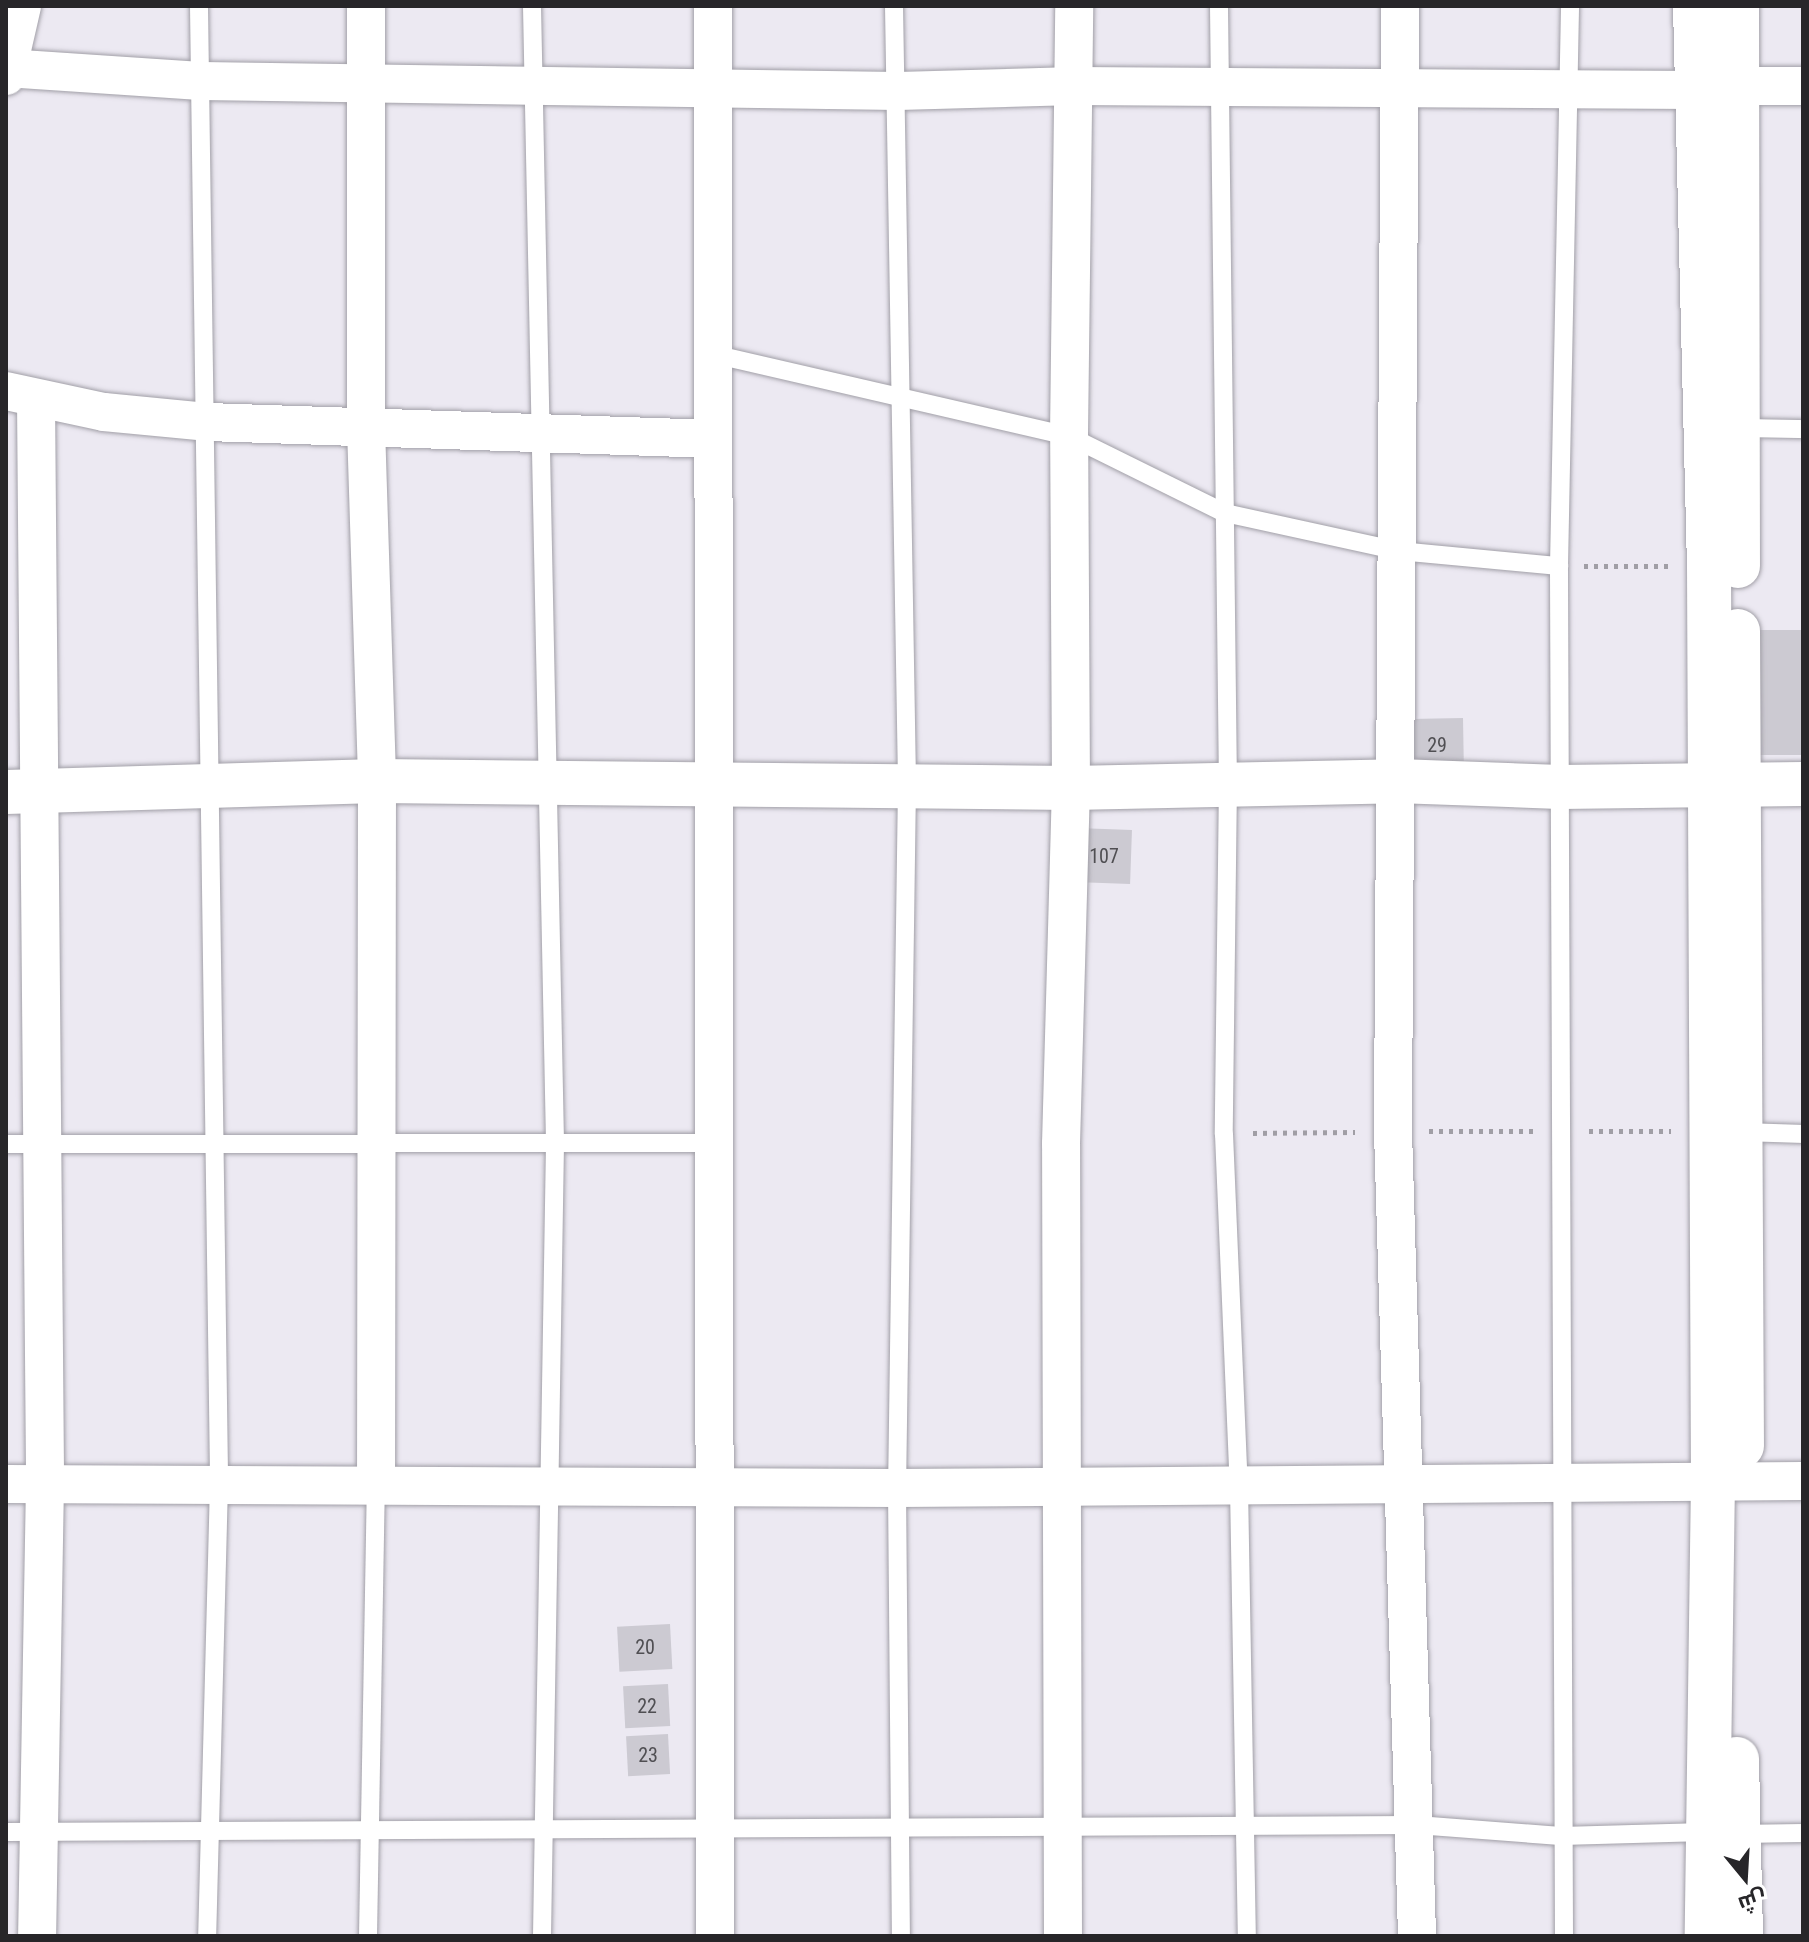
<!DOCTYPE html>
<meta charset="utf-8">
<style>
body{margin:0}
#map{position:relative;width:1809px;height:1942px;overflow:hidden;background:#ece9f2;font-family:"Roboto Condensed",Cairo,sans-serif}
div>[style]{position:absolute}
.building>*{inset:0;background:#cccad2;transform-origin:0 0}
.path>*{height:5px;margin-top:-2.5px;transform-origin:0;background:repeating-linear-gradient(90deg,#a09ea5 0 4px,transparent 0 10px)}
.roads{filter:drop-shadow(0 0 2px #a19fa7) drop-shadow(0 0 2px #a19fa7)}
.service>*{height:18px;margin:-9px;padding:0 9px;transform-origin:9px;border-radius:9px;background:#fff}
.minor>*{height:38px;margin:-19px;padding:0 19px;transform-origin:19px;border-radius:19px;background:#fff}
.tertiary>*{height:44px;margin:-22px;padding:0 22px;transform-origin:22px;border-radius:22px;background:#fff}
span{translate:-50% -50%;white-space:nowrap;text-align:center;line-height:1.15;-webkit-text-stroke:6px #fff;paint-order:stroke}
.number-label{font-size:20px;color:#504f53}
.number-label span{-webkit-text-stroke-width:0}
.frame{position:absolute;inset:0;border:8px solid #272629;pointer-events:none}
.north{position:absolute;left:1705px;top:1838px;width:80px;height:80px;-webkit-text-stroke:6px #fff;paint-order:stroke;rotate:162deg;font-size:22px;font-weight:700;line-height:32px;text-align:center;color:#272629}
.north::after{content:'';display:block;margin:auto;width:28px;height:36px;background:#272629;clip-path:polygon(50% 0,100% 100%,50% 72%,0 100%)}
</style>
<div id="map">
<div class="building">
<div style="left:1803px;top:630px;width:125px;height:47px;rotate:90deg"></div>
<div style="left:1463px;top:718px;width:52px;height:53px;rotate:89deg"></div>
<div style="left:1077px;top:828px;width:55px;height:54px;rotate:2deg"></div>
<div style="left:670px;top:1624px;width:45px;height:53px;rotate:87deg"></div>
<div style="left:668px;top:1684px;width:42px;height:45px;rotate:87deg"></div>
<div style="left:668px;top:1734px;width:40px;height:42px;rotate:87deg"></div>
</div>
<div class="path">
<div style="left:1584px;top:566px;width:86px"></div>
<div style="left:1429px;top:1131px;width:106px"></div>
<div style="left:1589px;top:1131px;width:82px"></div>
<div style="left:1253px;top:1133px;width:102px;rotate:-0.6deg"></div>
</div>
<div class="roads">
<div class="service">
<div style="left:199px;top:6px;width:1478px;rotate:89.22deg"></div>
<div style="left:219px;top:1484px;width:452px;rotate:91.5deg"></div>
<div style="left:532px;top:6px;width:1138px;rotate:88.84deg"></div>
<div style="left:555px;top:1144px;width:792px;rotate:90.94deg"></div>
<div style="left:894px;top:6px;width:779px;rotate:89.04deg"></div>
<div style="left:907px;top:785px;width:703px;rotate:90.81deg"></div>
<div style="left:897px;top:1488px;width:448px;rotate:89.5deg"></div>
<div style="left:1219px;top:6px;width:776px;rotate:89.34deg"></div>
<div style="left:1228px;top:782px;width:352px;rotate:90.7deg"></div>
<div style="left:1224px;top:1134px;width:353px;rotate:87.6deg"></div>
<div style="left:1239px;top:1487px;width:449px;rotate:89deg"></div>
<div style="left:713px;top:354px;width:365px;rotate:13deg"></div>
<div style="left:1069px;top:436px;width:174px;rotate:26.3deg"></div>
<div style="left:1225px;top:513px;width:178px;rotate:12.3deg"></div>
<div style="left:1399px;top:551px;width:161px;rotate:5.4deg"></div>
<div style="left:1738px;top:428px;width:65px;rotate:0.9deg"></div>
<div style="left:1744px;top:1132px;width:59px;rotate:1.9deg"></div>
<div style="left:6px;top:1144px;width:708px;rotate:-0.08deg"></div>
<div style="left:6px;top:1832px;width:1411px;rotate:-0.28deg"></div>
<div style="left:1417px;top:1825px;width:144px;rotate:4.4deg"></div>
<div style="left:1561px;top:1836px;width:144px;rotate:-1.6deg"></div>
<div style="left:1738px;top:1834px;width:65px;rotate:-0.9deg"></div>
<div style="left:368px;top:1936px;width:453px;rotate:-89deg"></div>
<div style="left:1564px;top:1936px;width:1370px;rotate:-90.21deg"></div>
<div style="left:1559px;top:566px;width:560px;rotate:-88.87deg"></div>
</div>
<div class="minor">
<div style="left:366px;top:6px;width:421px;rotate:90deg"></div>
<div style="left:366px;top:427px;width:354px;rotate:88.2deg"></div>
<div style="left:377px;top:781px;width:702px;rotate:90.08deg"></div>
<div style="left:713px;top:6px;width:1930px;rotate:89.94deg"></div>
<div style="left:1400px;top:6px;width:1125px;rotate:90.36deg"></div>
<div style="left:1393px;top:1131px;width:805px;rotate:88.29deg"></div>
<div style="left:6px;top:68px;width:195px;rotate:3.8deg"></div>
<div style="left:201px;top:81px;width:697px;rotate:0.82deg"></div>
<div style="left:898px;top:91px;width:177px;rotate:-1.6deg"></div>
<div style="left:1075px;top:86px;width:620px;rotate:0.37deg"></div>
<div style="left:6px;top:76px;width:72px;rotate:-77.1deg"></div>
<div style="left:1737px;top:86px;width:66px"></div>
<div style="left:6px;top:391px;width:100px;rotate:12.1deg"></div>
<div style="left:104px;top:412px;width:103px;rotate:5.5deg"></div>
<div style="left:207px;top:422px;width:506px;rotate:1.92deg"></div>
<div style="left:36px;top:399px;width:1084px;rotate:89.52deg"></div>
<div style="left:45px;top:1483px;width:453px;rotate:91deg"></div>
<div style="left:6px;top:1484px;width:891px;rotate:0.26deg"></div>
<div style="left:897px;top:1488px;width:906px;rotate:-0.44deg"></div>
<div style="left:1063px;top:1936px;width:792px;rotate:-90.14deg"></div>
<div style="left:1061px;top:1144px;width:356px;rotate:-88.4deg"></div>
<div style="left:1071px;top:788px;width:352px;rotate:-90.3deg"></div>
<div style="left:1069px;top:436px;width:430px;rotate:-89.3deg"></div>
</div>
<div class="tertiary">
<div style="left:1695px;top:6px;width:560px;rotate:88.57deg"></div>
<div style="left:1709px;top:566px;width:914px;rotate:89.75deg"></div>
<div style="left:1713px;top:1480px;width:456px;rotate:90.8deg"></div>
<div style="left:1737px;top:6px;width:560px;rotate:89.9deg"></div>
<div style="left:1738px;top:631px;width:815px;rotate:89.72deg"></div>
<div style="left:6px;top:792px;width:371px;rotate:-1.7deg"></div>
<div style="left:377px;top:781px;width:694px;rotate:0.58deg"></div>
<div style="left:1071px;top:788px;width:326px;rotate:-1.2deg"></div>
<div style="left:1397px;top:781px;width:163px;rotate:2.1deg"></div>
<div style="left:1560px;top:787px;width:243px;rotate:-0.7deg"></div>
<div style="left:1737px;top:1759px;width:177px;rotate:88.7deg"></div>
</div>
</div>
<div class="number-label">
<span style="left:1437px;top:745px">29</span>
<span style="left:1104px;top:856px">107</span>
<span style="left:645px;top:1647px">20</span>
<span style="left:647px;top:1706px">22</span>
<span style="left:648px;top:1755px">23</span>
</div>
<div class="frame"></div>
<div class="north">ش</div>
</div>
